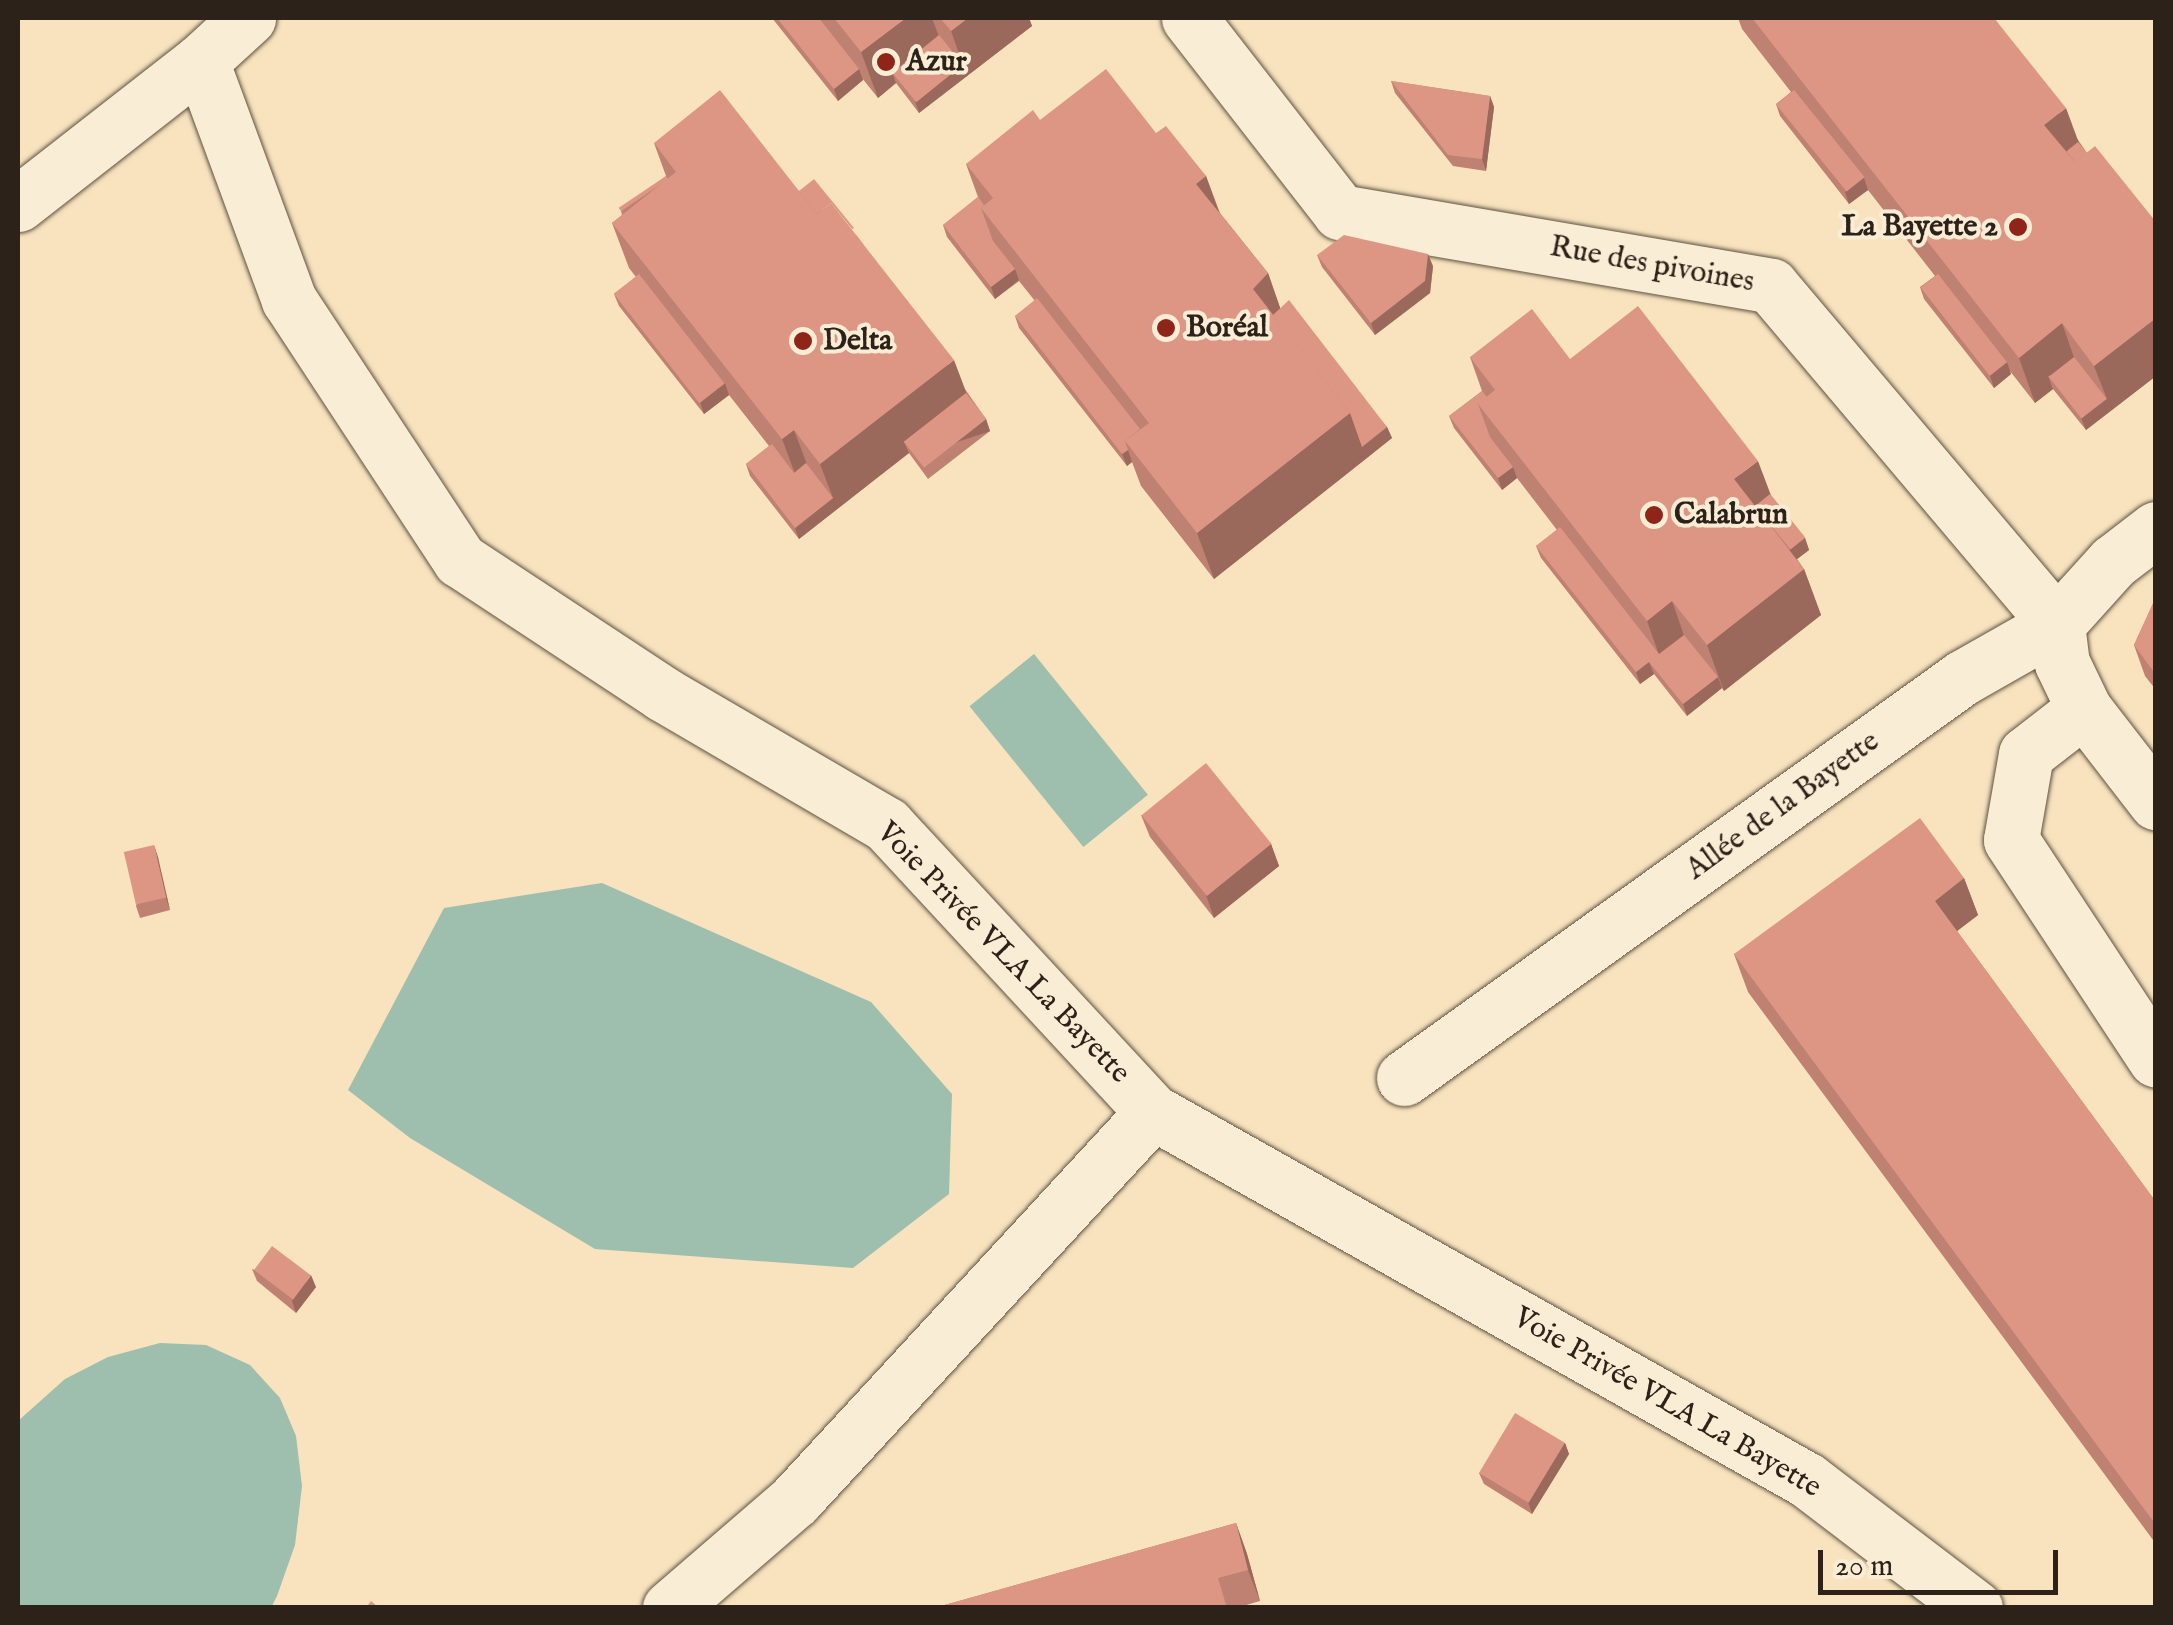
<!DOCTYPE html>
<meta charset="utf-8">
<style>
body{margin:0}
#map{position:relative;width:2173px;height:1625px;overflow:hidden;background:#f8e3be;font-family:"IM FELL English",serif}
div>[style]{position:absolute}
.water>*{inset:0;background:#9ebeae;transform-origin:0 0}
.roads{filter:drop-shadow(0 0 2px #605242) drop-shadow(0 0 2px #605242)}
.minor>*{height:55px;margin:-27.5px;padding:0 27.5px;transform-origin:27.5px;border-radius:27.5px;background:#faedd5}
.wall>*{inset:0;background:#bf8172}
.shaded-wall>*{inset:0;background:#9b695c;transform-origin:0 0}
.building>*{inset:0;background:#de9684;transform-origin:0 0}
.dots>*{width:28px;height:28px;translate:-50% -50%;box-sizing:border-box;border:5px solid #faedd5;border-radius:50%}
span{translate:-50% -50%;white-space:nowrap;text-align:center;line-height:1.15;-webkit-text-stroke:8px #faedd5;paint-order:stroke}
.poi-label{font-size:30px;color:#2d2219;font-weight:700}
.left{translate:0 -50%;text-align:left}
.right{translate:-100% -50%;text-align:right}
.street-label{font-size:30px;color:#2d2219}
.frame{position:absolute;inset:0;border:20px solid #2d2219;pointer-events:none}
.scale{position:absolute;left:1818px;top:1550px;width:240px;height:45px;box-sizing:border-box;border:5px solid #2d2219;border-top:0;padding-left:12px;font-size:30px;line-height:35px;white-space:nowrap;color:#2d2219;-webkit-text-stroke:8px #faedd5;paint-order:stroke}
</style>
<div id="map">
<div class="water">
<div style="left:1034px;top:654px;width:181px;height:83px;rotate:51deg"></div>
<div style="clip-path:polygon(602px 883px,871px 1002px,952px 1094px,949px 1194px,853px 1268px,595px 1249px,410px 1138px,348px 1090px,444px 908px)"></div>
<div style="clip-path:polygon(160px 1343px,206px 1345px,250px 1365px,280px 1398px,296px 1436px,302px 1486px,295px 1545px,277px 1596px,271px 1608px,18px 1607px,18px 1421px,65px 1379px,108px 1357px)"></div>
</div>
<div class="roads">
<div class="minor">
<div style="left:1189px;top:18px;width:246px;rotate:52.1deg"></div>
<div style="left:1340px;top:212px;width:437px;rotate:9.7deg"></div>
<div style="left:1771px;top:286px;width:443px;rotate:49.8deg"></div>
<div style="left:2057px;top:624px;width:39px;rotate:83deg"></div>
<div style="left:2062px;top:663px;width:51px;rotate:64.4deg"></div>
<div style="left:2084px;top:709px;width:118px;rotate:52.3deg"></div>
<div style="left:201px;top:61px;width:255px;rotate:69.8deg"></div>
<div style="left:289px;top:300px;width:311px;rotate:56.7deg"></div>
<div style="left:460px;top:560px;width:243px;rotate:33.4deg"></div>
<div style="left:663px;top:694px;width:259px;rotate:30.3deg"></div>
<div style="left:887px;top:825px;width:391px;rotate:47.2deg"></div>
<div style="left:1153px;top:1112px;width:750px;rotate:29.37deg"></div>
<div style="left:1807px;top:1480px;width:211px;rotate:37.3deg"></div>
<div style="left:18px;top:204px;width:232px;rotate:-38deg"></div>
<div style="left:201px;top:61px;width:64px;rotate:-42.5deg"></div>
<div style="left:2084px;top:709px;width:73px;rotate:142.2deg"></div>
<div style="left:2026px;top:754px;width:87px;rotate:99.9deg"></div>
<div style="left:2011px;top:840px;width:263px;rotate:56.6deg"></div>
<div style="left:1404px;top:1078px;width:687px;rotate:-35.63deg"></div>
<div style="left:1962px;top:678px;width:109px;rotate:-29.6deg"></div>
<div style="left:2057px;top:624px;width:84px;rotate:-47.9deg"></div>
<div style="left:2113px;top:562px;width:54px;rotate:-37.5deg"></div>
<div style="left:670px;top:1608px;width:165px;rotate:-40.8deg"></div>
<div style="left:795px;top:1500px;width:528px;rotate:-47.3deg"></div>
</div>
</div>
<div class="wall">
<div style="clip-path:polygon(772px 18px,1029px 18px,1032px 26px,919px 113px,896px 83px,878px 98px,862px 78px,863px 80px,838px 101px)"></div>
<div style="clip-path:polygon(1738px 18px,1994px 18px,2087px 153px,2156px 222px,2156px 376px,2086px 430px,2053px 389px,2035px 403px,2010px 371px,2011px 374px,1994px 388px,1924px 299px,1920px 287px,1935px 276px,1868px 190px,1849px 204px,1780px 116px,1776px 104px,1791px 92px,1742px 29px)"></div>
<div style="clip-path:polygon(1391px 81px,1490px 96px,1494px 107px,1486px 171px,1453px 166px,1395px 93px)"></div>
<div style="clip-path:polygon(1040px 120px,1156px 133px,1206px 176px,1220px 213px,1268px 273px,1280px 308px,1387px 427px,1392px 438px,1214px 579px,1141px 486px,1132px 462px,1127px 466px,1019px 328px,1015px 316px,1035px 301px,1019px 281px,995px 299px,947px 237px,943px 225px,978px 197px,966px 164px)"></div>
<div style="clip-path:polygon(654px 143px,799px 191px,857px 236px,986px 419px,990px 431px,928px 479px,909px 453px,799px 539px,750px 476px,746px 464px,769px 446px,729px 395px,704px 414px,619px 306px,614px 294px,636px 277px,629px 268px,612px 223px,622px 215px,621px 211px,666px 176px)"></div>
<div style="clip-path:polygon(1317px 255px,1433px 266px,1430px 293px,1375px 335px,1322px 267px)"></div>
<div style="clip-path:polygon(1470px 357px,1570px 359px,1770px 494px,1805px 538px,1809px 550px,1797px 559px,1804px 569px,1821px 615px,1724px 691px,1722px 688px,1687px 716px,1654px 674px,1640px 684px,1541px 558px,1536px 546px,1557px 530px,1517px 478px,1502px 490px,1454px 428px,1449px 416px,1482px 391px)"></div>
<div style="clip-path:polygon(2156px 597px,2156px 690px,2145px 676px,2134px 645px)"></div>
<div style="clip-path:polygon(1141px 815px,1271px 844px,1279px 866px,1214px 918px,1150px 837px)"></div>
<div style="clip-path:polygon(154px 845px,170px 910px,140px 918px,136px 906px)"></div>
<div style="clip-path:polygon(1964px 878px,1978px 915px,1957px 931px,2156px 1202px,2156px 1544px,1748px 992px,1734px 954px)"></div>
<div style="clip-path:polygon(252px 1269px,316px 1287px,296px 1313px,257px 1281px)"></div>
<div style="clip-path:polygon(1565px 1443px,1569px 1454px,1532px 1514px,1484px 1484px,1479px 1473px)"></div>
<div style="clip-path:polygon(1236px 1523px,1247px 1554px,1260px 1601px,1236px 1608px,934px 1608px)"></div>
</div>
<div class="shaded-wall">
<div style="clip-path:polygon(906px 18px,932px 18px,943px 47px,892px 72px,896px 83px,878px 98px,861px 52px)"></div>
<div style="clip-path:polygon(968px 18px,1029px 18px,1032px 26px,919px 113px,915px 101px,963px 65px,951px 31px)"></div>
<div style="clip-path:polygon(859px 69px,863px 80px,838px 101px,834px 89px)"></div>
<div style="clip-path:polygon(1490px 96px,1494px 107px,1486px 171px,1482px 159px)"></div>
<div style="clip-path:polygon(2066px 108px,2083px 154px,2064px 168px,2044px 125px)"></div>
<div style="clip-path:polygon(1206px 176px,1222px 221px,1196px 184px)"></div>
<div style="clip-path:polygon(1864px 178px,1868px 190px,1849px 204px,1845px 192px)"></div>
<div style="clip-path:polygon(1428px 254px,1433px 266px,1430px 293px,1375px 335px,1371px 323px)"></div>
<div style="clip-path:polygon(1015px 269px,1019px 280px,995px 299px,991px 287px)"></div>
<div style="clip-path:polygon(1268px 273px,1284px 319px,1272px 332px,1253px 289px)"></div>
<div style="clip-path:polygon(2156px 318px,2156px 376px,2086px 430px,2081px 418px,2107px 399px,2094px 366px)"></div>
<div style="clip-path:polygon(2062px 323px,2078px 369px,2048px 376px,2053px 389px,2035px 403px,2019px 358px)"></div>
<div style="clip-path:polygon(954px 360px,971px 405px,904px 442px,909px 453px,799px 539px,795px 528px,833px 498px,820px 464px)"></div>
<div style="clip-path:polygon(2007px 362px,2011px 374px,1994px 388px,1990px 376px)"></div>
<div style="clip-path:polygon(725px 383px,729px 395px,704px 414px,700px 402px)"></div>
<div style="clip-path:polygon(1350px 413px,1387px 427px,1392px 438px,1214px 579px,1197px 533px)"></div>
<div style="left:986px;top:419px;width:13px;height:78px;rotate:72deg"></div>
<div style="clip-path:polygon(794px 430px,811px 475px,799px 484px,782px 439px)"></div>
<div style="clip-path:polygon(1128px 450px,1132px 462px,1127px 466px,1122px 454px)"></div>
<div style="clip-path:polygon(1758px 461px,1775px 506px,1754px 522px,1734px 479px)"></div>
<div style="clip-path:polygon(1513px 467px,1517px 478px,1502px 490px,1498px 478px)"></div>
<div style="clip-path:polygon(1805px 538px,1809px 550px,1784px 569px,1780px 557px)"></div>
<div style="clip-path:polygon(1804px 569px,1821px 615px,1724px 691px,1707px 645px)"></div>
<div style="clip-path:polygon(1672px 601px,1688px 647px,1663px 666px,1647px 621px)"></div>
<div style="clip-path:polygon(1649px 662px,1654px 674px,1640px 684px,1636px 672px)"></div>
<div style="clip-path:polygon(1718px 677px,1722px 688px,1687px 716px,1683px 704px)"></div>
<div style="clip-path:polygon(1271px 844px,1279px 866px,1214px 918px,1206px 895px)"></div>
<div style="clip-path:polygon(154px 845px,158px 857px,170px 910px,166px 898px)"></div>
<div style="clip-path:polygon(1964px 878px,1978px 915px,1948px 938px,1935px 901px)"></div>
<div style="clip-path:polygon(311px 1275px,316px 1287px,296px 1313px,292px 1301px)"></div>
<div style="clip-path:polygon(1565px 1443px,1569px 1454px,1532px 1514px,1528px 1502px)"></div>
<div style="clip-path:polygon(1236px 1523px,1247px 1554px,1260px 1601px,1248px 1570px)"></div>
</div>
<div class="building">
<div style="clip-path:polygon(777px 18px,819px 18px,859px 69px,834px 89px)"></div>
<div style="clip-path:polygon(834px 18px,906px 18px,861px 52px)"></div>
<div style="clip-path:polygon(940px 18px,968px 18px,951px 31px)"></div>
<div style="clip-path:polygon(1752px 18px,1994px 18px,2066px 108px,2044px 125px,2075px 162px,2095px 146px,2156px 222px,2156px 318px,2094px 366px,2062px 323px,2019px 358px)"></div>
<div style="left:939px;top:35px;width:38px;height:60px;rotate:51deg"></div>
<div style="clip-path:polygon(1106px 69px,1156px 133px,1166px 126px,1206px 176px,1196px 184px,1268px 273px,1253px 289px,1350px 413px,1197px 533px,1125px 441px,1149px 423px,981px 208px,993px 198px,966px 164px,1033px 110px,1040px 120px)"></div>
<div style="clip-path:polygon(1391px 81px,1490px 96px,1482px 159px,1448px 155px)"></div>
<div style="clip-path:polygon(720px 90px,817px 214px,831px 203px,954px 360px,820px 464px,794px 430px,782px 439px,612px 223px,676px 172px,654px 143px)"></div>
<div style="left:1794px;top:90px;width:112px;height:23px;rotate:51deg"></div>
<div style="left:2078px;top:142px;width:14px;height:15px;rotate:51deg"></div>
<div style="left:666px;top:176px;width:4px;height:57px;rotate:56deg"></div>
<div style="clip-path:polygon(814px 179px,854px 228px,852px 229px,831px 203px,817px 214px,799px 191px)"></div>
<div style="clip-path:polygon(978px 197px,984px 205px,981px 208px,993px 241px,1015px 269px,991px 287px,943px 225px)"></div>
<div style="clip-path:polygon(1344px 235px,1428px 254px,1425px 281px,1371px 323px,1317px 255px)"></div>
<div style="left:639px;top:274px;width:139px;height:32px;rotate:52deg"></div>
<div style="left:1938px;top:274px;width:112px;height:22px;rotate:52deg"></div>
<div style="clip-path:polygon(1037px 298px,1140px 429px,1125px 441px,1128px 450px,1122px 454px,1015px 316px)"></div>
<div style="clip-path:polygon(1289px 300px,1387px 427px,1362px 447px,1350px 413px,1273px 315px)"></div>
<div style="clip-path:polygon(1638px 306px,1758px 461px,1734px 479px,1804px 569px,1707px 645px,1672px 601px,1647px 621px,1478px 404px,1495px 390px,1470px 357px,1532px 309px,1570px 359px)"></div>
<div style="left:2074px;top:357px;width:53px;height:32px;rotate:52deg"></div>
<div style="clip-path:polygon(1482px 391px,1487px 397px,1478px 404px,1490px 437px,1513px 467px,1498px 478px,1449px 416px)"></div>
<div style="left:966px;top:393px;width:33px;height:79px;rotate:52deg"></div>
<div style="clip-path:polygon(772px 444px,794px 473px,806px 463px,833px 498px,795px 528px,746px 464px)"></div>
<div style="left:1770px;top:494px;width:56px;height:19px;rotate:51deg"></div>
<div style="clip-path:polygon(1560px 527px,1659px 654px,1684px 635px,1718px 677px,1683px 704px,1649px 662px,1636px 672px,1536px 546px)"></div>
<div style="clip-path:polygon(2156px 597px,2156px 675px,2134px 645px)"></div>
<div style="left:1206px;top:763px;width:104px;height:83px;rotate:51deg"></div>
<div style="clip-path:polygon(1920px 818px,1964px 878px,1935px 901px,2156px 1202px,2156px 1525px,1734px 954px)"></div>
<div style="left:154px;top:845px;width:54px;height:31px;rotate:77deg"></div>
<div style="left:272px;top:1246px;width:49px;height:30px;rotate:37deg"></div>
<div style="left:1515px;top:1413px;width:58px;height:70px;rotate:31deg"></div>
<div style="clip-path:polygon(1236px 1523px,1248px 1570px,1218px 1578px,1227px 1608px,934px 1608px)"></div>
<div style="clip-path:polygon(371px 1601px,379px 1608px,366px 1608px)"></div>
</div>
<div class="dots">
<div style="left:886px;top:62px;background:#8f2418"></div>
<div style="left:2018px;top:227px;background:#8f2418"></div>
<div style="left:1166px;top:328px;background:#8f2418"></div>
<div style="left:803px;top:341px;background:#8f2418"></div>
<div style="left:1654px;top:515px;background:#8f2418"></div>
</div>
<div class="poi-label">
<span class="left" style="left:906px;top:62px">Azur</span>
<span class="right" style="left:1998px;top:227px">La Bayette 2</span>
<span class="left" style="left:1186px;top:328px">Boréal</span>
<span class="left" style="left:823px;top:341px">Delta</span>
<span class="left" style="left:1674px;top:515px">Calabrun</span>
</div>
<div class="street-label">
<span style="left:1652px;top:265px;rotate:10deg">Rue des pivoines</span>
<span style="left:1783px;top:806px;rotate:-36deg">Allée de la Bayette</span>
<span style="left:1003px;top:953px;rotate:46deg">Voie Privée VLA La Bayette</span>
<span style="left:1667px;top:1403px;rotate:30deg">Voie Privée VLA La Bayette</span>
</div>
<div class="frame"></div>
<div class="scale">20 m</div>
</div>
